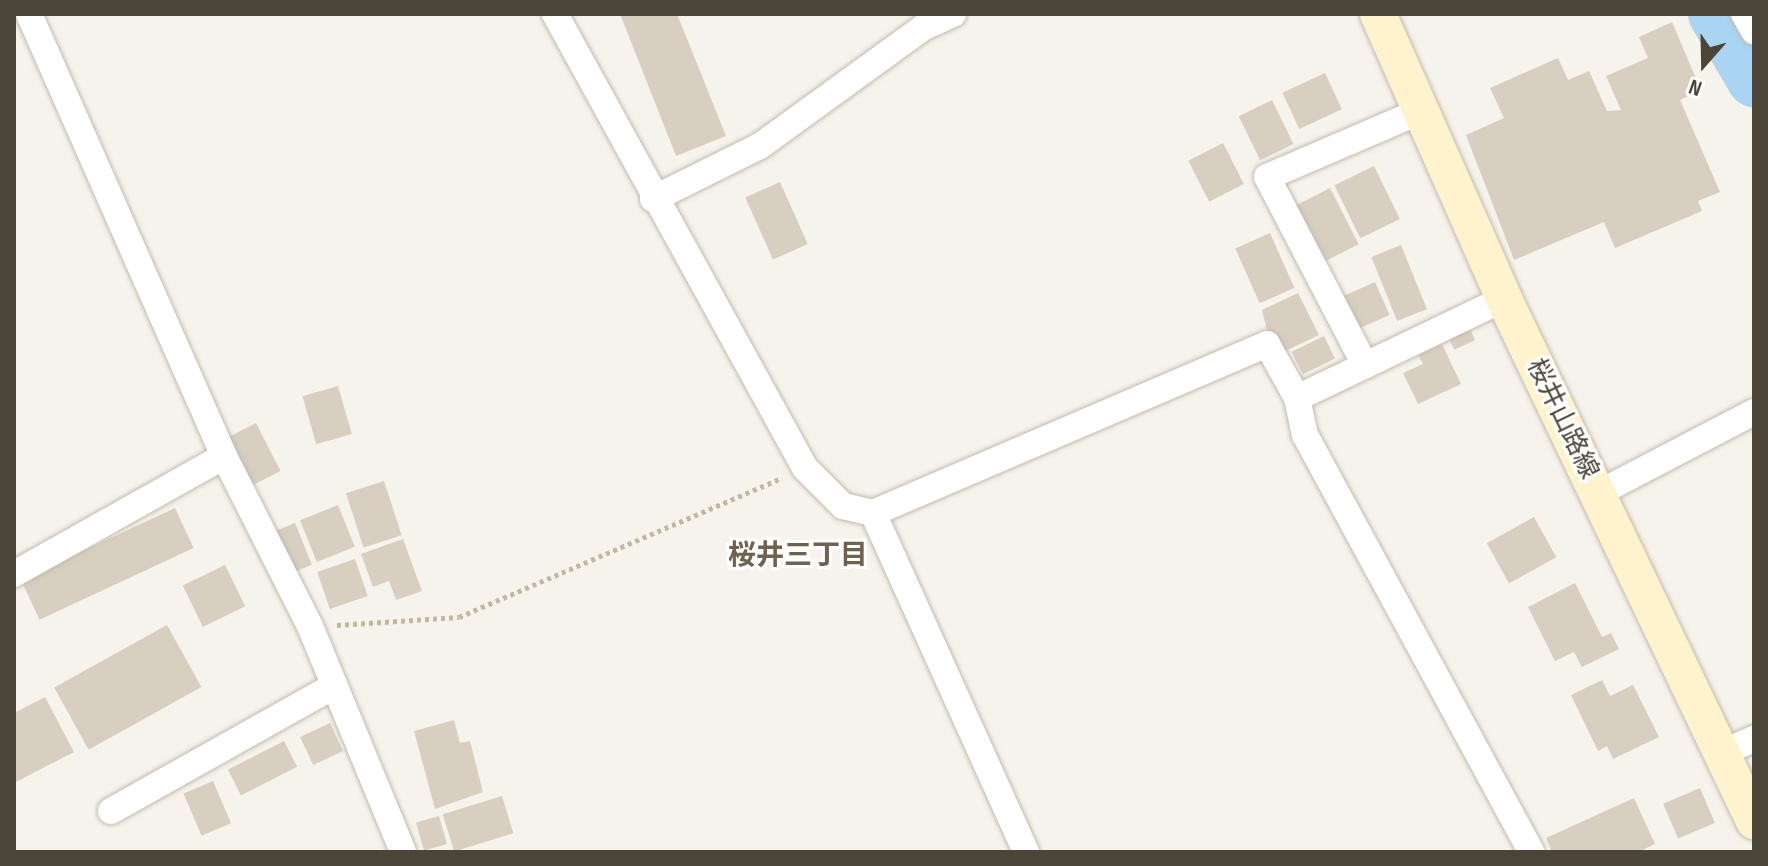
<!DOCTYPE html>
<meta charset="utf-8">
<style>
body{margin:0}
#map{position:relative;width:1768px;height:866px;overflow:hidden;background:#f6f3ec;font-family:"Sofia Sans Condensed","Noto Sans JP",sans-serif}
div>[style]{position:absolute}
.river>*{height:54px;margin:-27px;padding:0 27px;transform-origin:27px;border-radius:27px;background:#a9d4f2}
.building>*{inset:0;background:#d8cfc1;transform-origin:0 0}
.path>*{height:5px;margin-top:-2.5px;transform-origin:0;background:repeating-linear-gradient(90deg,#c4b79f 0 4px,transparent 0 8px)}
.roads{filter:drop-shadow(0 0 2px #c2bbae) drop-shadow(0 0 2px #c2bbae)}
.minor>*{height:26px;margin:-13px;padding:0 13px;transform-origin:13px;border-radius:13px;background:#fff}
.secondary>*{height:36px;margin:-18px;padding:0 18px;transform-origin:18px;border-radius:18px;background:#fff3cd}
span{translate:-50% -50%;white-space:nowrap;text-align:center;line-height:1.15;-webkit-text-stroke:6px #fff;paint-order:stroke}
.street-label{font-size:26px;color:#4b4439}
.neighbourhood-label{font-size:28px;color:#6e6250;font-weight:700}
.frame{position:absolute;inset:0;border:16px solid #4b4439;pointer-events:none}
.north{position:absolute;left:1664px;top:24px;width:80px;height:80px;-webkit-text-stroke:6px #fff;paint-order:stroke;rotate:200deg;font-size:22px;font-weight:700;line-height:32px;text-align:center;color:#4b4439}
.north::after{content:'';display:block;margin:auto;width:28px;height:36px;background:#4b4439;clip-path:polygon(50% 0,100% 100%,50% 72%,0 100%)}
</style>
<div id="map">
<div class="river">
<div style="left:1715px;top:14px;width:77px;rotate:59.4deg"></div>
</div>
<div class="building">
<div style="clip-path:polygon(620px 14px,677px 14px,726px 136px,676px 156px)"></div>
<div style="clip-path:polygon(1672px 22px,1701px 90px,1680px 100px,1720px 192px,1698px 201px,1702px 211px,1615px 248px,1604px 222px,1514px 260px,1466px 135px,1504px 118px,1490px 88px,1558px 58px,1568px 80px,1589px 71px,1607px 111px,1621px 110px,1606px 76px,1648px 58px,1639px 37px)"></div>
<div style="left:1325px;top:73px;width:40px;height:47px;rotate:65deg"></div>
<div style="left:1272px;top:100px;width:49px;height:37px;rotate:64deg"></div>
<div style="left:1223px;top:143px;width:46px;height:39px;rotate:63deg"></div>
<div style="left:1374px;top:166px;width:59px;height:44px;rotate:64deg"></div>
<div style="left:780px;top:182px;width:68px;height:38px;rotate:66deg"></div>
<div style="left:1330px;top:188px;width:63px;height:46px;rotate:63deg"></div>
<div style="left:1270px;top:233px;width:60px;height:38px;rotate:66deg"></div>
<div style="left:1401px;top:245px;width:69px;height:32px;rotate:68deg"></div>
<div style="left:1375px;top:282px;width:36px;height:40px;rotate:66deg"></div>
<div style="clip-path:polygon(1298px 293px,1319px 335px,1283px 352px,1267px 330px,1262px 310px)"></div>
<div style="left:1467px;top:322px;width:20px;height:23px;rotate:66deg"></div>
<div style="left:1324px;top:336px;width:25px;height:36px;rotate:64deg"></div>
<div style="clip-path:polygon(1442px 344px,1461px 384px,1418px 404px,1403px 373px,1423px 364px,1418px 355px)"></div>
<div style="left:338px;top:386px;width:50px;height:37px;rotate:74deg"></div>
<div style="left:256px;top:423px;width:54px;height:39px;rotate:63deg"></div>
<div style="left:384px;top:481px;width:57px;height:40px;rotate:72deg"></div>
<div style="left:338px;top:505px;width:45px;height:41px;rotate:68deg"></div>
<div style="left:175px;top:508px;width:44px;height:170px;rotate:65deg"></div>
<div style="left:1534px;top:517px;width:46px;height:54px;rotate:61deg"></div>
<div style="left:295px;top:523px;width:45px;height:22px;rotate:68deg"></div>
<div style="clip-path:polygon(403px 539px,422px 591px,396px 600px,389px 581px,373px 587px,361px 554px)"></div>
<div style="left:355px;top:559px;width:39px;height:40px;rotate:71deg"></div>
<div style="left:225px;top:565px;width:46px;height:47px;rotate:64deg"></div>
<div style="clip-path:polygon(1575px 583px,1602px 637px,1611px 633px,1619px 649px,1582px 667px,1574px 652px,1555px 661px,1528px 607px)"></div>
<div style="left:167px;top:625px;width:71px;height:129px;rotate:61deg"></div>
<div style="clip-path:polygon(1602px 680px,1610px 696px,1633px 685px,1659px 737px,1613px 759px,1607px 746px,1598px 751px,1571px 695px)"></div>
<div style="clip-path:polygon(45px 697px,74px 752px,14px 783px,14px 713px)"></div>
<div style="clip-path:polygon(454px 720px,460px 743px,470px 741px,483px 792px,435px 809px,414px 731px)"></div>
<div style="left:330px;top:723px;width:31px;height:33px;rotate:65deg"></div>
<div style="left:284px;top:741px;width:29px;height:63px;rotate:63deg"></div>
<div style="left:213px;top:781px;width:46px;height:32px;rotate:67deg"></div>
<div style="left:1700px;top:788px;width:38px;height:40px;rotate:67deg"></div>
<div style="left:502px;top:796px;width:39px;height:62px;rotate:73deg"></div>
<div style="clip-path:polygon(1634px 798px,1655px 844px,1638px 852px,1552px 852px,1546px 838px)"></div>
<div style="left:439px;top:816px;width:29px;height:24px;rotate:74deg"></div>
</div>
<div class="path">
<div style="left:337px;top:625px;width:122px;rotate:-3.8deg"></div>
<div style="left:459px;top:617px;width:352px;rotate:-23.3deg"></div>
</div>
<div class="roads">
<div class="minor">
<div style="left:29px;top:14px;width:483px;rotate:66.2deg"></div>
<div style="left:224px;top:456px;width:191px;rotate:63.2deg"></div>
<div style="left:310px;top:626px;width:244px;rotate:67.6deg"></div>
<div style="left:555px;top:14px;width:518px;rotate:61.16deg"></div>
<div style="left:805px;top:468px;width:54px;rotate:45deg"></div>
<div style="left:843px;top:506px;width:31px;rotate:13deg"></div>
<div style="left:873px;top:513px;width:429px;rotate:-23.2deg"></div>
<div style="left:1267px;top:344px;width:62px;rotate:60.9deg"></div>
<div style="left:1297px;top:398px;width:229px;rotate:-25.6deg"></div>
<div style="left:1744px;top:14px;width:20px;rotate:60deg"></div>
<div style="left:653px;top:199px;width:119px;rotate:-26.4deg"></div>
<div style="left:760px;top:146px;width:203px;rotate:-36deg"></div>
<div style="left:924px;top:27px;width:32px;rotate:-24deg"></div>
<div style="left:1365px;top:365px;width:212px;rotate:-117.5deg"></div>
<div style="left:1267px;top:177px;width:168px;rotate:-23.2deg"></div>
<div style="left:1297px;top:398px;width:38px;rotate:78deg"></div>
<div style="left:1305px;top:435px;width:474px;rotate:61.5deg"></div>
<div style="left:1597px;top:494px;width:177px;rotate:-27.6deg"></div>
<div style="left:873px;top:513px;width:372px;rotate:65.7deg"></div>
<div style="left:14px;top:574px;width:241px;rotate:-29.3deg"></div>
<div style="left:1722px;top:753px;width:35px;rotate:-24deg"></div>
<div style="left:111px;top:811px;width:253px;rotate:-29.3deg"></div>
</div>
<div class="secondary">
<div style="left:1378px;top:14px;width:312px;rotate:66.1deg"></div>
<div style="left:1504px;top:299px;width:579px;rotate:64.41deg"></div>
</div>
</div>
<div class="street-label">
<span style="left:1562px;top:419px;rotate:64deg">桜井山路線</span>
</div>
<div class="neighbourhood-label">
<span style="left:798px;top:556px">桜井三丁目</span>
</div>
<div class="frame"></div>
<div class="north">N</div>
</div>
